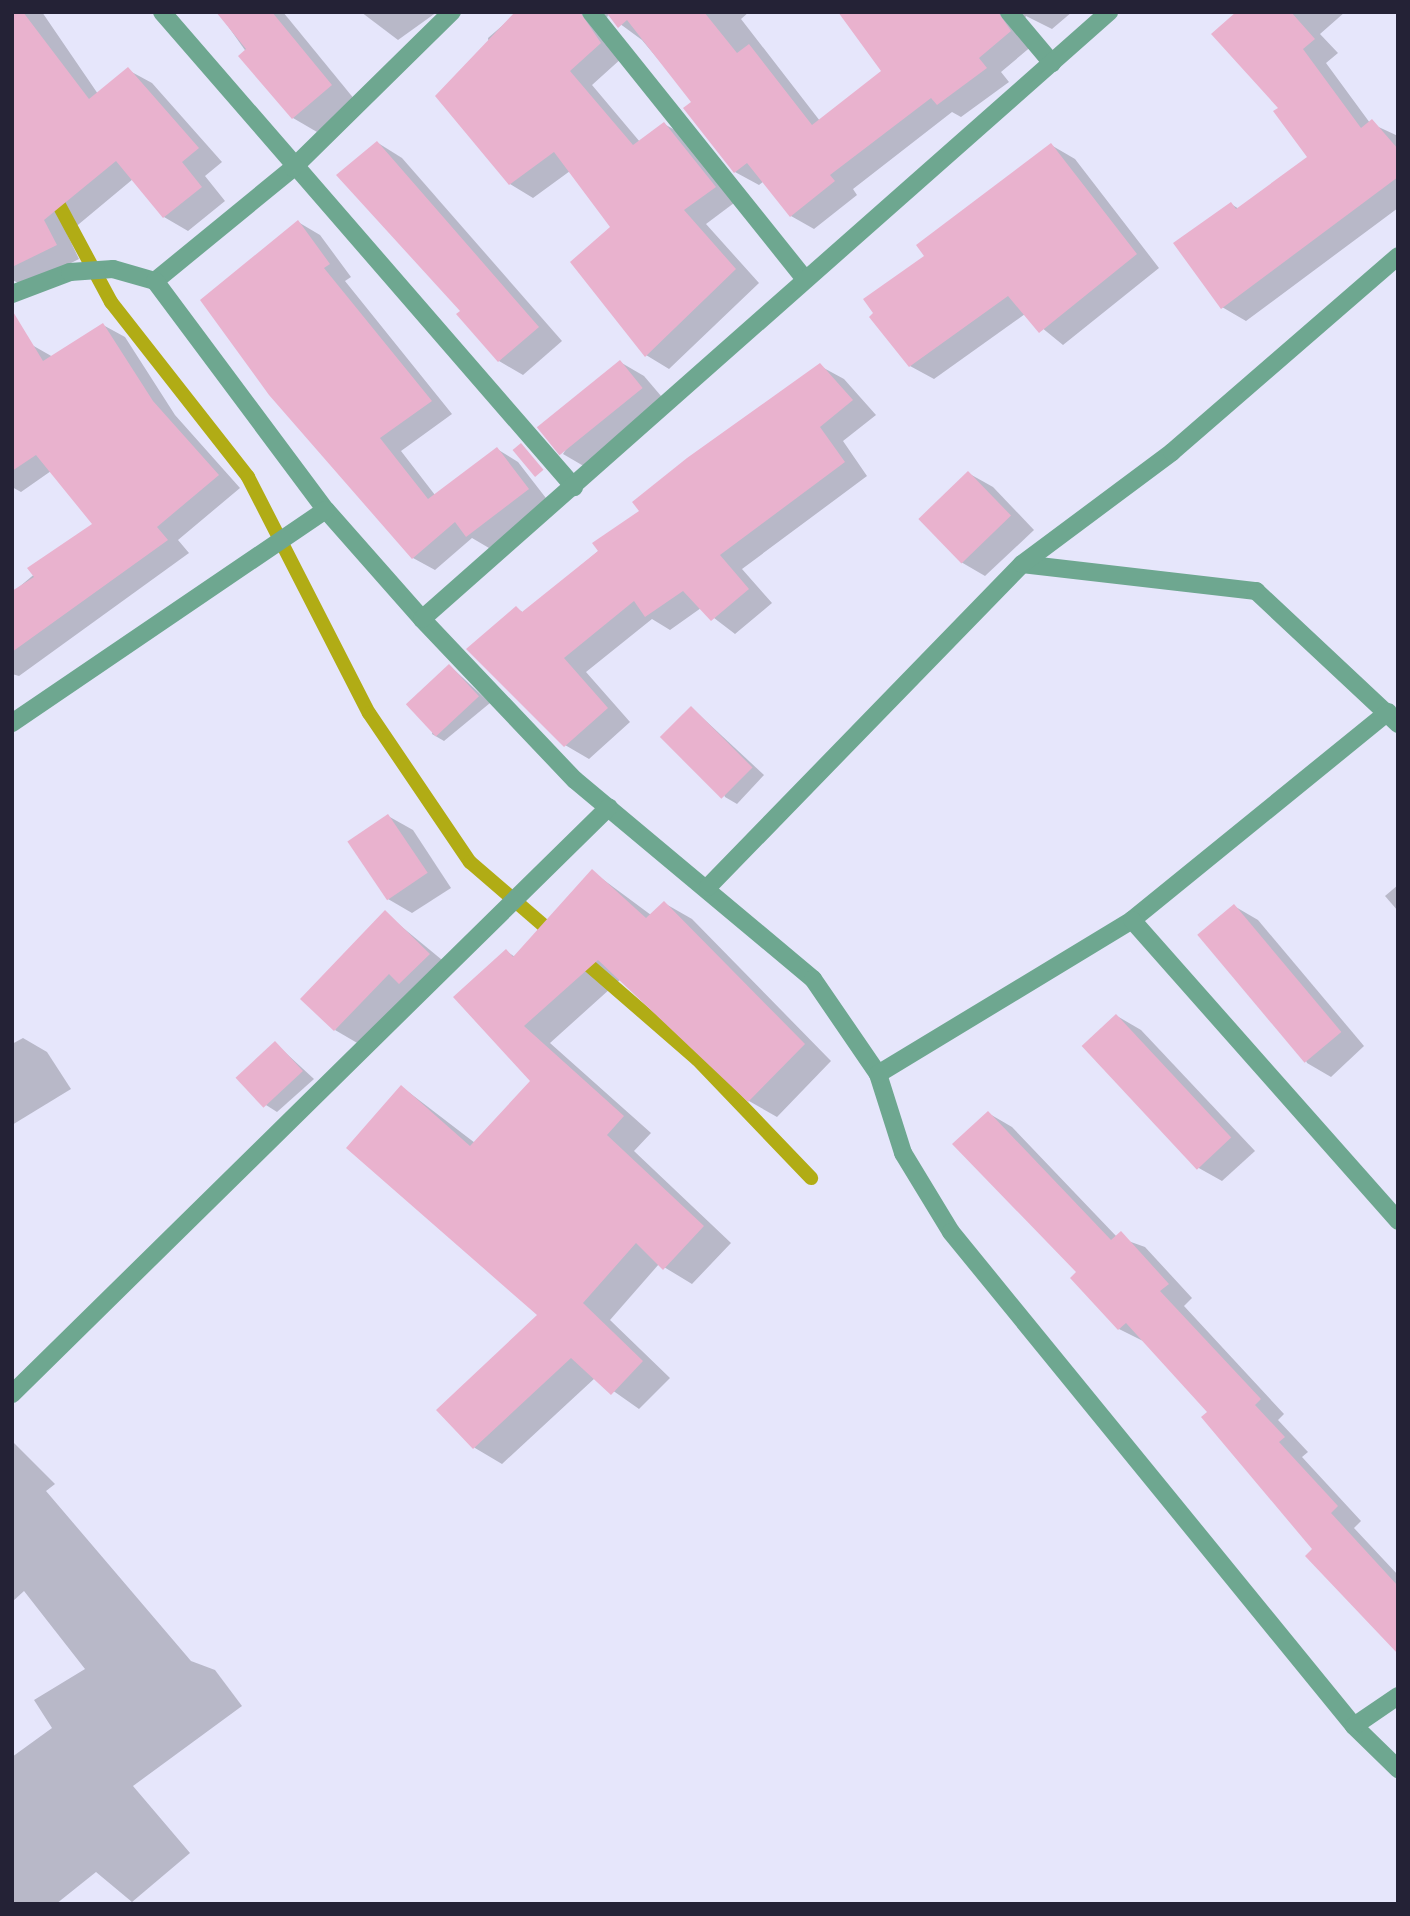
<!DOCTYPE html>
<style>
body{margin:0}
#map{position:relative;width:1410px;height:1916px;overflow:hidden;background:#e6e6fb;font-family:Raleway,sans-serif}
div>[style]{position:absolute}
.shadow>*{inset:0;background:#0003}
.stream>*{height:14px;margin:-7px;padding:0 7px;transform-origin:7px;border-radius:7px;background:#b1ac15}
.building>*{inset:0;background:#e9b2ce;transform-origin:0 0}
.minor>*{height:18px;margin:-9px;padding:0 9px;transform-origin:9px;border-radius:9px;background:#6ea790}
span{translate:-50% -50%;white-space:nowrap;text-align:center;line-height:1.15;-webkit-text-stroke:5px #fff;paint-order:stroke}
.frame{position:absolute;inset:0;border:14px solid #242236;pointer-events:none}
</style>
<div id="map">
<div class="shadow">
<div style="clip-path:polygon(12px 12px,42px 12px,98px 94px,128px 70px,152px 83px,222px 162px,205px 176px,225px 201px,188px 231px,164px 217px,133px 179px,67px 234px,79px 259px,25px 286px,12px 280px)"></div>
<div style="clip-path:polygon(218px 12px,283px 12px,355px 100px,317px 132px,293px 118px)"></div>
<div style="clip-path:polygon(361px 12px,437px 12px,398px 40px)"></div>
<div style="clip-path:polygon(518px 12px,749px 12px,741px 19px,820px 121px,957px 12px,1072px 12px,1052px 29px,1026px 16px,1021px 29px,1033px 45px,1001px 72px,1009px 82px,961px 117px,952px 112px,853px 189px,857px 195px,814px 229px,791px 216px,764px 181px,759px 185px,735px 172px,694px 102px,642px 40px,608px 15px,603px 29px,623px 57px,592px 85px,640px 142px,664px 124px,688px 137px,738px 200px,706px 224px,759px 283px,669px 369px,646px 355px,612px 227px,570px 171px,533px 198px,510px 184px,488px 38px)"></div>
<div style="clip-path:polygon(1239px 12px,1345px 12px,1320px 34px,1338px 53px,1326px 63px,1370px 123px,1398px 136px,1398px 208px,1246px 321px,1222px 307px,1231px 204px,1239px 209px,1309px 157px)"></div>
<div style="clip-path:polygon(378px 143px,402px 158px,562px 341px,523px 375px,499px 361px,463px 311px)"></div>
<div style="clip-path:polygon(1051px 145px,1075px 159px,1159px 268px,1063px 345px,1025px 314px,934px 379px,910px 366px,876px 313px,926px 256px)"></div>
<div style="clip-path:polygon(298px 222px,320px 235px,351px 277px,345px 281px,452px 414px,401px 451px,435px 495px,497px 449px,518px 462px,549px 502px,489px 548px,472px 538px,435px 570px,413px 558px)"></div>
<div style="clip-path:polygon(103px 325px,125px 337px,175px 415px,240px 488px,178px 540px,189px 553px,19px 676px,12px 674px,12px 593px,94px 524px,51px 471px,21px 492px,12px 487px,12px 357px,32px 345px,53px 357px)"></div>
<div style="clip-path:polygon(620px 362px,644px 376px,667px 403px,587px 468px,563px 454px)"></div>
<div style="clip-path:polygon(820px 366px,844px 379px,876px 415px,843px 441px,867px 476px,742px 569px,772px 603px,735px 634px,701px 608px,670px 630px,652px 619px,586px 672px,630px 722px,589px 759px,565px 745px,516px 608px,524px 613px)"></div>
<div style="clip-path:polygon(968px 473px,993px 487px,1034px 530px,985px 576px,961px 562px)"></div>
<div style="clip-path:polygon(450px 666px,490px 703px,444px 741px,432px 734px)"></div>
<div style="clip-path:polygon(692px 708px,764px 775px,737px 804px,725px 797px)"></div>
<div style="clip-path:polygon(388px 816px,413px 830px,451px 888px,412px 913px,388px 899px)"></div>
<div style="clip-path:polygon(593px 872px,651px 915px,664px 903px,692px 919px,831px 1061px,777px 1117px,749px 1101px,621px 979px,550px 1043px,651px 1133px,634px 1151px,731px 1243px,692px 1284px,659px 1264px,610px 1320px,670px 1378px,639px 1409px,595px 1378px,502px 1464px,475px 1448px,439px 1410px,539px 1315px,402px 1087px,475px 1143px,533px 1081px,506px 951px,515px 957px)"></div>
<div style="clip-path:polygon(1398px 885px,1398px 911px,1385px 896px)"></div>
<div style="clip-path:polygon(1234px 906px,1258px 920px,1364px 1046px,1331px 1077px,1307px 1063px)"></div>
<div style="clip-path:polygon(385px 913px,453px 969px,359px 1044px,335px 1030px)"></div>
<div style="clip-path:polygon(1117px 1016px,1141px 1030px,1255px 1151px,1222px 1181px,1197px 1167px,1083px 1046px)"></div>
<div style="clip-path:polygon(23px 1038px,47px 1052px,71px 1089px,12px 1125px,12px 1044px)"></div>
<div style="clip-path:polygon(275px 1043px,314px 1079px,277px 1112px,266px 1105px)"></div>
<div style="clip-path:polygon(988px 1113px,1012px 1127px,1117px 1237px,1145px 1247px,1192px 1298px,1184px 1306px,1284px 1414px,1278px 1420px,1308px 1452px,1302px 1457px,1361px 1521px,1354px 1528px,1398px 1575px,1398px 1652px,1209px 1412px,1145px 1342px,1119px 1329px,1079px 1272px)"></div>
<div style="clip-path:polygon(12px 1441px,55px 1484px,46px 1491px,191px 1661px,215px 1670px,242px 1706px,133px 1786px,190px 1853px,132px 1902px,96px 1872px,56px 1904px,12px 1904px,12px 1757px,52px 1728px,34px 1700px,85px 1669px,24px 1591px,12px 1602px)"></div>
</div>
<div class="stream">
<div style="left:52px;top:192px;width:125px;rotate:61.8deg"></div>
<div style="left:111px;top:302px;width:222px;rotate:51.9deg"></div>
<div style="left:248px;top:477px;width:265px;rotate:62.9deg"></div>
<div style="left:369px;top:713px;width:180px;rotate:55.9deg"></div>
<div style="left:470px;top:862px;width:115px;rotate:40.8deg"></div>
<div style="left:577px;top:955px;width:159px;rotate:40.9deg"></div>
<div style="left:697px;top:1059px;width:165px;rotate:46.2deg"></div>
</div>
<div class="building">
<div style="clip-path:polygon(12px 12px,23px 12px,89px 99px,128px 67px,199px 148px,182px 162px,202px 187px,163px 218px,116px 161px,44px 220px,57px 245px,12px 267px)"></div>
<div style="clip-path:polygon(216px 12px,272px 12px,332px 85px,292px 119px,238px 56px,246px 49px)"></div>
<div style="clip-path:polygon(515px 12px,580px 12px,601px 43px,570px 71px,633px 145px,664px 122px,716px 187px,684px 210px,736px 269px,645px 357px,570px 262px,610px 227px,554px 152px,509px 185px,435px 96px)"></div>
<div style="clip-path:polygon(606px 12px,704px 12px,737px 53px,749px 44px,812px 125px,881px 71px,838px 12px,998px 12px,1011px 31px,979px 58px,987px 68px,937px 105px,931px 98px,830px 175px,835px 181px,790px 217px,747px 163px,734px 173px,683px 108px,691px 102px,627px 20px,618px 28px)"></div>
<div style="clip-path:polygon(1236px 12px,1291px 12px,1315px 39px,1303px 49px,1361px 128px,1372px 119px,1398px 149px,1398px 177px,1221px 309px,1173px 243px,1231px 202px,1236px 209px,1307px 157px,1273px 111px,1278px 108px,1211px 34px)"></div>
<div style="clip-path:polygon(377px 141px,539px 327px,498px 362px,456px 314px,460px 311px,336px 175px)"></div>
<div style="clip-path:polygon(1051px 143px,1137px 254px,1039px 333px,1008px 296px,909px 367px,869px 317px,873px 313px,863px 299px,924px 256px,916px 245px)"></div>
<div style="clip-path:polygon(298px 220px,330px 264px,324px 268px,432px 401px,380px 438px,428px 499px,497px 447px,529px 489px,466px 537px,455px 522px,412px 559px,269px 395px,200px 300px)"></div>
<div style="clip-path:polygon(12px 310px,43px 361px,103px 323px,153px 401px,219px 475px,157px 527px,168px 540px,12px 652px,12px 591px,34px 577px,27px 568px,92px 524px,36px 455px,12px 471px)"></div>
<div style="left:620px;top:360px;width:36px;height:107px;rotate:51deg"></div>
<div style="clip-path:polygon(820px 363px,853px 400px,820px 427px,845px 462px,720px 555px,749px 589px,711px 621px,683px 591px,645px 617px,634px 601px,564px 658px,608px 708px,564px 747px,466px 649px,516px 606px,522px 612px,598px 551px,592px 543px,639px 511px,632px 502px,687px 458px)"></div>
<div style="left:521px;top:443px;width:35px;height:11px;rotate:50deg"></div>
<div style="left:968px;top:471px;width:62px;height:69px;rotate:46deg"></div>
<div style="left:449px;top:664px;width:44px;height:59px;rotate:47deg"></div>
<div style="left:691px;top:706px;width:87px;height:44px;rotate:45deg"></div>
<div style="left:388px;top:814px;width:71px;height:49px;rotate:56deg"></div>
<div style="clip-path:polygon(592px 869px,646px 918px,664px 901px,805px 1044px,748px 1102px,598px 960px,524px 1026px,624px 1116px,607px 1135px,704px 1226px,663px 1270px,636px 1243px,583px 1303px,643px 1361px,611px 1395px,571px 1358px,473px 1449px,436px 1410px,537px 1315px,346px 1148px,401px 1085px,470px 1146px,530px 1081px,453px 997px,506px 949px,513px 957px)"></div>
<div style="left:1234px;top:904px;width:167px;height:48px;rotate:50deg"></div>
<div style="clip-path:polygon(385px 910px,430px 954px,399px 984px,389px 974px,334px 1031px,300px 999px)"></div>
<div style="left:1116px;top:1014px;width:169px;height:47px;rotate:47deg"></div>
<div style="left:275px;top:1041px;width:41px;height:54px;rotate:47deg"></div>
<div style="clip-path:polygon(988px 1111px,1111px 1240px,1121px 1231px,1169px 1284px,1160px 1291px,1261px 1399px,1255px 1405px,1285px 1437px,1279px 1442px,1338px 1506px,1331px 1513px,1398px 1586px,1398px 1654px,1305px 1556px,1312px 1549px,1201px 1417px,1207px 1412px,1126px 1323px,1118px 1330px,1070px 1278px,1076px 1272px,952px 1144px)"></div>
</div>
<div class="minor">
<div style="left:162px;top:12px;width:629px;rotate:49.06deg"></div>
<div style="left:591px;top:12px;width:339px;rotate:51.3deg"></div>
<div style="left:1009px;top:12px;width:67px;rotate:49.9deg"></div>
<div style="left:155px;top:281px;width:178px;rotate:-39.3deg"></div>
<div style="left:293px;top:168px;width:223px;rotate:-44.5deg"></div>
<div style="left:12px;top:294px;width:62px;rotate:-20.8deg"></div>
<div style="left:70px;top:272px;width:43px;rotate:-4deg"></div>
<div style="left:113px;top:269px;width:44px;rotate:15.9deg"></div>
<div style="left:155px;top:281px;width:286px;rotate:53.3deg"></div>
<div style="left:326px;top:510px;width:145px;rotate:48.6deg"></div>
<div style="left:422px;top:619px;width:222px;rotate:46.5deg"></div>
<div style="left:575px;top:780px;width:310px;rotate:39.9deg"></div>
<div style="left:813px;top:979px;width:115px;rotate:55.6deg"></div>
<div style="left:878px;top:1074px;width:83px;rotate:72.4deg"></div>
<div style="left:903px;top:1153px;width:92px;rotate:58.7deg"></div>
<div style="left:951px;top:1232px;width:638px;rotate:50.79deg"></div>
<div style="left:1354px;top:1726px;width:62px;rotate:44.3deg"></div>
<div style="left:1022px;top:564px;width:236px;rotate:6.6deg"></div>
<div style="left:1256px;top:591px;width:195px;rotate:43.1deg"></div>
<div style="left:422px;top:619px;width:917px;rotate:-41.46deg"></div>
<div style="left:12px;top:723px;width:379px;rotate:-34.2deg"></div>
<div style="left:708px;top:887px;width:450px;rotate:-45.8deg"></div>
<div style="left:1022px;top:564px;width:187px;rotate:-36.7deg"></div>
<div style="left:1172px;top:452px;width:299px;rotate:-40.9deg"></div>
<div style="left:1132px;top:920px;width:330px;rotate:-39.1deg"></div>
<div style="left:878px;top:1074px;width:297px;rotate:-31.2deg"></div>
<div style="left:1132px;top:920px;width:402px;rotate:48.5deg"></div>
<div style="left:12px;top:1394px;width:837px;rotate:-44.52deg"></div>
<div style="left:1354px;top:1726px;width:53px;rotate:-34.3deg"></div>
</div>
<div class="frame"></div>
</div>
